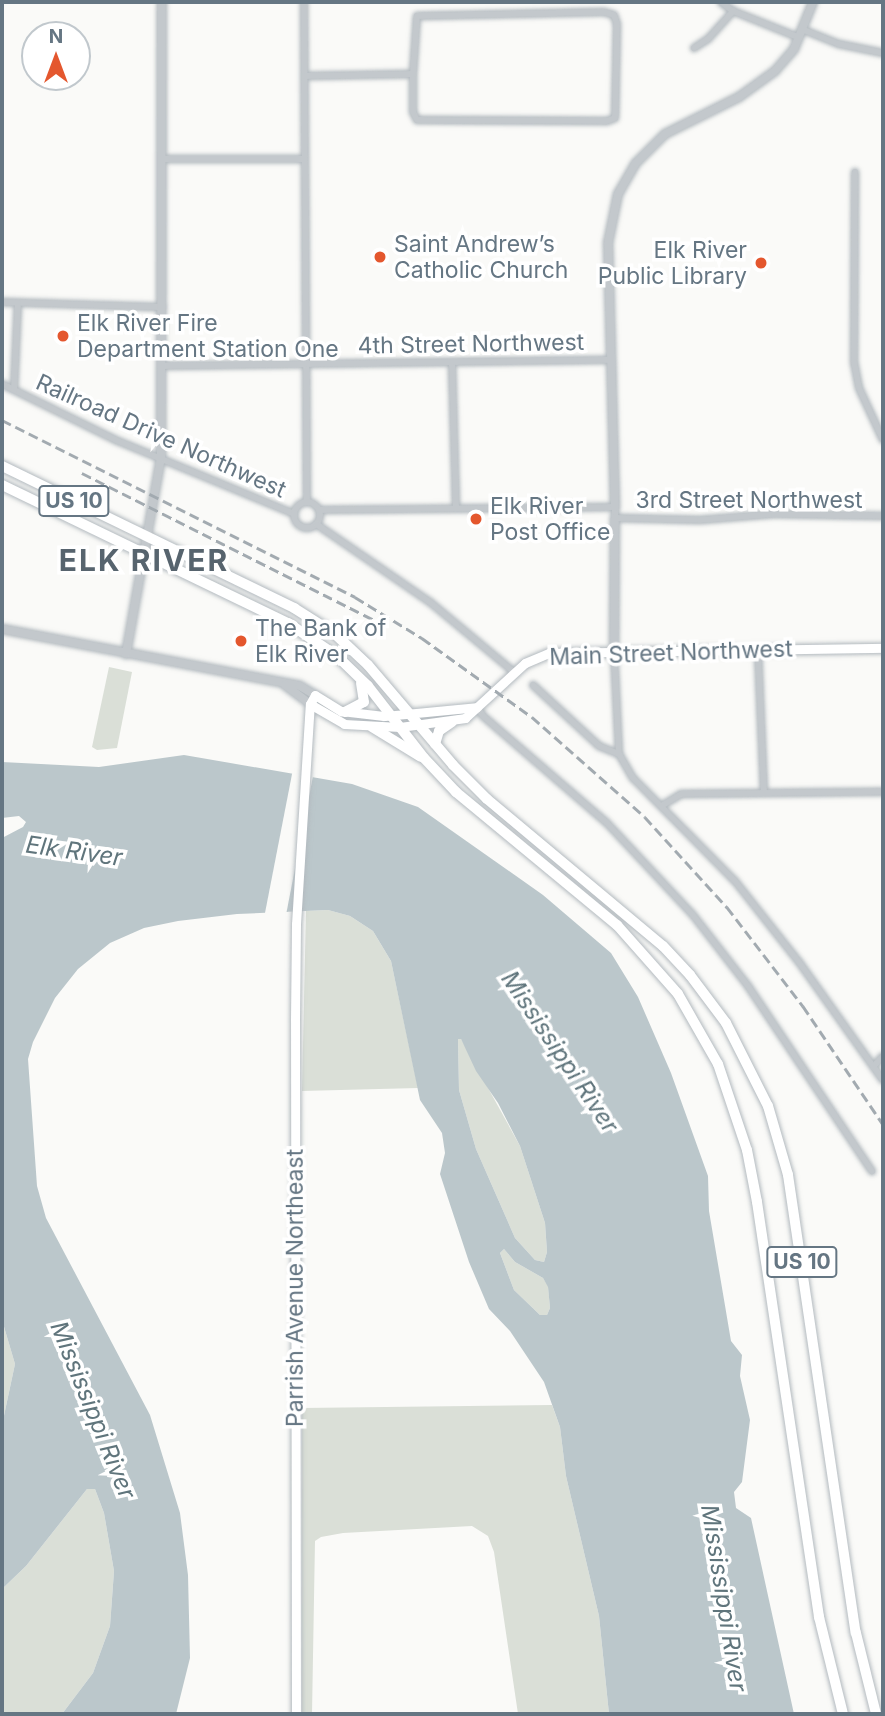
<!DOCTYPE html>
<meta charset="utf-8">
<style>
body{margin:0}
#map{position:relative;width:885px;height:1716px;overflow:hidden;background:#fafaf8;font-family:Inter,sans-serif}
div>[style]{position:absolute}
.green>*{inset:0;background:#dadfd7}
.water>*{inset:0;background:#bbc7cb}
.pier>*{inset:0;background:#fafaf8;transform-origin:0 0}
.roads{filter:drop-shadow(0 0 2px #b3babf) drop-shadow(0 0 2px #b3babf)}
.minor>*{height:6px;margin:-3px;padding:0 3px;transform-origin:3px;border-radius:3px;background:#c3c8cc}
.minor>.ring{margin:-3px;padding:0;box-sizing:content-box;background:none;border:6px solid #c3c8cc;border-radius:50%}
.tertiary>*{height:8px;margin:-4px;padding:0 4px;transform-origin:4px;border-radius:4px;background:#c3c8cc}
.secondary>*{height:9px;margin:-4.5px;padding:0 4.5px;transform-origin:4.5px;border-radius:4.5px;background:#fff}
.trunk>*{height:10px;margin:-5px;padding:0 5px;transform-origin:5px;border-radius:5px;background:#fff}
.rail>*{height:2.5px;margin-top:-1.25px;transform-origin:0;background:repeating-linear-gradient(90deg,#a2aab0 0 10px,transparent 0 15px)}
.dots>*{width:19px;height:19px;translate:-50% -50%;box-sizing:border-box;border:4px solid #fff;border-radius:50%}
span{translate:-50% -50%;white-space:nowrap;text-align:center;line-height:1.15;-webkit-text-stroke:7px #fff;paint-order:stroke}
.shield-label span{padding:2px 5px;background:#fff;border:2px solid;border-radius:5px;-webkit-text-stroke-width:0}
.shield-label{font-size:21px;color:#657683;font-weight:700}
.poi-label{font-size:23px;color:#657683}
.left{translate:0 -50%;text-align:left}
.right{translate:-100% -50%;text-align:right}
.street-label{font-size:23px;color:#657683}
.water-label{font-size:24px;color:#60757c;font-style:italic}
.district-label{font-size:30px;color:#57646e;font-weight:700;letter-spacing:2px}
.frame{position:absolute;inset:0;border:4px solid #657683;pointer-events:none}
.north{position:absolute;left:21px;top:21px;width:70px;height:70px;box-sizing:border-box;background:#fff;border:2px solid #c1c8cd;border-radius:50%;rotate:0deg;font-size:19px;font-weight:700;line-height:28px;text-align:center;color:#657683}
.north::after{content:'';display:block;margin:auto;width:24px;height:32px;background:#e4572e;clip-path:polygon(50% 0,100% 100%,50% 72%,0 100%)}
</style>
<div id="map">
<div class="green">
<div style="clip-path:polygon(109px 667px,132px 672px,117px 748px,97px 750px,92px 747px)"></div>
<div style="clip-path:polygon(328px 910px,350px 916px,373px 931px,391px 961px,418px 1088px,302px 1091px,306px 911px)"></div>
<div style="clip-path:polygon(458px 1039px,461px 1039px,520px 1146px,545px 1223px,547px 1252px,544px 1262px,535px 1260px,515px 1238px,476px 1149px,459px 1090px)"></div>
<div style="clip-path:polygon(504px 1249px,515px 1262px,543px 1278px,548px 1286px,550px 1308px,547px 1315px,540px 1315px,514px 1290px,500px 1253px)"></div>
<div style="clip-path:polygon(2px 1320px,15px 1364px,2px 1425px)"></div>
<div style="clip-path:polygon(552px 1405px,560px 1427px,566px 1476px,599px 1616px,609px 1714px,518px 1714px,494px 1552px,488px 1536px,472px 1526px,343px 1533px,321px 1537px,315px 1541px,312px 1714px,302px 1714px,302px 1408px)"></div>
<div style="clip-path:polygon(87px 1489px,95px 1489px,104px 1513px,114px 1571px,110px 1626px,93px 1673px,62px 1714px,2px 1714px,2px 1589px,26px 1566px)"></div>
</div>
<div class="water">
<div style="clip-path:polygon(evenodd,184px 755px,352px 784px,418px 807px,543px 895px,611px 953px,638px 997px,671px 1073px,708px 1176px,709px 1211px,731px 1341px,742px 1355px,740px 1376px,750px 1420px,742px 1482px,734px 1492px,736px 1508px,751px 1518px,794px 1714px,609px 1714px,599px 1616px,566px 1476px,560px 1427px,544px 1382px,510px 1331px,489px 1309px,469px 1262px,440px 1174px,445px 1153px,442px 1133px,420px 1100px,391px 961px,373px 931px,350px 916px,328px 910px,237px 914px,178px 921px,144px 928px,110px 943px,78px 969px,55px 998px,33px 1042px,28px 1059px,37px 1186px,46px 1218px,150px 1415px,180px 1513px,188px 1575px,190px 1658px,176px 1714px,62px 1714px,93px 1673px,110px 1626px,114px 1571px,104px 1513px,95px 1489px,87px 1489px,26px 1566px,2px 1589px,2px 1425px,15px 1364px,2px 1320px,2px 838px,23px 827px,26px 822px,19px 816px,2px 818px,2px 762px,99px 767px,184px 755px,458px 1039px,461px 1039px,476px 1071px,498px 1103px,520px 1146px,545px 1223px,547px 1252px,544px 1262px,535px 1260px,515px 1238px,476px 1149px,459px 1090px,458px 1039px,184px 755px,504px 1249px,515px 1262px,543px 1278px,548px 1287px,550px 1308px,547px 1315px,540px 1315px,514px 1290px,500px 1253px,504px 1249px)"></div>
</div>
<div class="pier">
<div style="left:293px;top:769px;width:21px;height:147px;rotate:11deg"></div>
</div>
<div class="roads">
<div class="minor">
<div style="left:304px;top:2px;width:500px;rotate:89.66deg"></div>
<div style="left:721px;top:2px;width:15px;rotate:37deg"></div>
<div style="left:733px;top:11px;width:72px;rotate:21.9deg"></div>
<div style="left:604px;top:12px;width:10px;rotate:17deg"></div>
<div style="left:614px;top:15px;width:9px;rotate:72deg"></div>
<div style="left:617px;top:24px;width:94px;rotate:91.2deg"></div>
<div style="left:615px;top:118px;width:9px;rotate:159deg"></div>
<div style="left:607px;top:121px;width:190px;rotate:-179.7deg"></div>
<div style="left:417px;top:120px;width:9px;rotate:-117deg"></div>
<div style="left:413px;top:112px;width:38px;rotate:-90deg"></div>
<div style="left:413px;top:74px;width:58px;rotate:-86.1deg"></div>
<div style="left:417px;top:16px;width:187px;rotate:-1.2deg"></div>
<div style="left:804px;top:30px;width:38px;rotate:22deg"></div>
<div style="left:839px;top:44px;width:45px;rotate:11.6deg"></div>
<div style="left:694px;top:48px;width:17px;rotate:-33deg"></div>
<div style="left:708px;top:39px;width:38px;rotate:-48deg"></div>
<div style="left:305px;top:76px;width:108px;rotate:-1.1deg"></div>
<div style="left:162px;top:159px;width:143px"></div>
<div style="left:855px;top:172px;width:190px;rotate:90.3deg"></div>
<div style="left:854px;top:362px;width:26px;rotate:79deg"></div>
<div style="left:859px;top:388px;width:57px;rotate:65.2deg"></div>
<div style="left:2px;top:302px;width:161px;rotate:1.8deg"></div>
<div style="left:452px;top:363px;width:145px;rotate:88.4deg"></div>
<div style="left:163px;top:366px;width:449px;rotate:-0.8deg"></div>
<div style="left:2px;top:384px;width:129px;rotate:26.2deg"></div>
<div style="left:118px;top:441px;width:191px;rotate:22.5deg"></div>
<div style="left:14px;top:390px;width:87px;rotate:-87.4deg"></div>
<div class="ring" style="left:294px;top:502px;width:20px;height:20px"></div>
<div style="left:319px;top:510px;width:296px;rotate:-0.6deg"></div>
<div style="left:615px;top:507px;width:11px;rotate:90deg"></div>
<div style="left:615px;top:518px;width:85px;rotate:1.3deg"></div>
<div style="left:700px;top:520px;width:74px;rotate:-4.6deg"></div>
<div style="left:774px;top:514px;width:109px;rotate:1.1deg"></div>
<div style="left:316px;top:524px;width:138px;rotate:34.4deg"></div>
<div style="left:430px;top:602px;width:109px;rotate:39.8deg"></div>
<div style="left:758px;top:650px;width:143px;rotate:87.6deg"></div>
<div style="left:614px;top:651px;width:103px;rotate:87.2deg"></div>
<div style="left:533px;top:685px;width:90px;rotate:42.7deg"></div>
<div style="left:599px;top:746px;width:22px;rotate:22deg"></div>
<div style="left:619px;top:754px;width:28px;rotate:60deg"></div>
<div style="left:633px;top:778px;width:145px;rotate:45.3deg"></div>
<div style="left:735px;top:881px;width:103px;rotate:51.7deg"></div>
<div style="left:799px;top:962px;width:145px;rotate:54.6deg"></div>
<div style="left:477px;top:707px;width:11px;rotate:56deg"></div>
<div style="left:483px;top:716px;width:162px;rotate:40.8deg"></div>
<div style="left:606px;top:822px;width:127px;rotate:46.9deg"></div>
<div style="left:693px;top:915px;width:90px;rotate:52.2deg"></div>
<div style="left:748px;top:986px;width:223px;rotate:56.2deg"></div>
<div style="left:663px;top:805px;width:21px;rotate:-31deg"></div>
<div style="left:681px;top:794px;width:202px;rotate:-0.6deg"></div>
<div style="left:874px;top:1066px;width:13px;rotate:-48deg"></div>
</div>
<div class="tertiary">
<div style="left:615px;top:507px;width:264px;rotate:-91.5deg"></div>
<div style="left:608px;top:243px;width:50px;rotate:-78.5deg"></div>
<div style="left:618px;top:194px;width:36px;rotate:-60deg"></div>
<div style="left:636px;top:163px;width:41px;rotate:-45deg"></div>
<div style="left:665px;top:134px;width:83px;rotate:-26.6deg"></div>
<div style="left:739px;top:97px;width:44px;rotate:-35.8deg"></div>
<div style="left:775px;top:71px;width:29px;rotate:-49deg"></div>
<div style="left:794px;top:49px;width:51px;rotate:-68deg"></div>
<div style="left:2px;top:629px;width:303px;rotate:10.8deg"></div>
<div style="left:300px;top:686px;width:17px;rotate:31deg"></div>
<div style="left:614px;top:651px;width:133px;rotate:-89.6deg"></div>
<div style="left:126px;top:654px;width:199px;rotate:-79.9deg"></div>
<div style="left:161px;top:458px;width:456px;rotate:-89.9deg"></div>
<div style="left:285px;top:685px;width:31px;rotate:37deg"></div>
</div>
<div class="secondary">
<div style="left:310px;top:704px;width:39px;rotate:30deg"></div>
<div style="left:344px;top:724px;width:56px;rotate:3.1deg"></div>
<div style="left:400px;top:727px;width:66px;rotate:-7.9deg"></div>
<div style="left:465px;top:718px;width:81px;rotate:-42.5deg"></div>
<div style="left:525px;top:663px;width:26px;rotate:-23deg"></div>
<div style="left:549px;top:653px;width:334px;rotate:-0.9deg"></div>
<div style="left:296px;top:1714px;width:694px;rotate:-90.08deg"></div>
<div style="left:295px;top:1020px;width:96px;rotate:-89.4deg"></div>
<div style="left:296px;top:924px;width:220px;rotate:-86.4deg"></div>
<div style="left:310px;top:704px;width:10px;rotate:-61deg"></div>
<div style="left:315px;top:695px;width:31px;rotate:32deg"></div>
<div style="left:341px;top:711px;width:43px;rotate:6.6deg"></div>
<div style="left:384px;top:716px;width:93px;rotate:-5.5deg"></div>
</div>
<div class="trunk">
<div style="left:2px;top:466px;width:325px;rotate:25.9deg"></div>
<div style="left:294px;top:608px;width:49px;rotate:32.4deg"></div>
<div style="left:335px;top:634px;width:45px;rotate:43.2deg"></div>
<div style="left:368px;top:665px;width:131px;rotate:49.6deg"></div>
<div style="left:453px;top:765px;width:48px;rotate:45deg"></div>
<div style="left:487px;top:799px;width:229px;rotate:39.9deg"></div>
<div style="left:663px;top:946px;width:40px;rotate:47deg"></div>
<div style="left:690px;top:975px;width:60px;rotate:53.1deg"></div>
<div style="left:726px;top:1023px;width:93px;rotate:63.2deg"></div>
<div style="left:768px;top:1106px;width:72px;rotate:73.8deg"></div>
<div style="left:788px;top:1175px;width:463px;rotate:81.6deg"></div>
<div style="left:856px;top:1633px;width:83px;rotate:76.1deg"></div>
<div style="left:2px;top:485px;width:318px;rotate:25.8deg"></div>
<div style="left:288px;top:623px;width:59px;rotate:34deg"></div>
<div style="left:337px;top:656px;width:43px;rotate:44.1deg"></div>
<div style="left:368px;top:686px;width:91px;rotate:52.1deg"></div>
<div style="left:424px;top:758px;width:47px;rotate:46.7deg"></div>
<div style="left:456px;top:792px;width:209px;rotate:39.6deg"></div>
<div style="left:617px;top:925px;width:92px;rotate:48.5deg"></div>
<div style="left:678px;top:994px;width:81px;rotate:60.3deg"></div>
<div style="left:718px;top:1064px;width:91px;rotate:71.4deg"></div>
<div style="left:747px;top:1150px;width:53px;rotate:79.1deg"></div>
<div style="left:757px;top:1202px;width:420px;rotate:81.5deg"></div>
<div style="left:819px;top:1617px;width:100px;rotate:76.1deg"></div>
<div style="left:345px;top:712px;width:21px;rotate:-28deg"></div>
<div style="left:364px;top:702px;width:19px;rotate:-99deg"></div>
<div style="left:372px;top:727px;width:57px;rotate:31.5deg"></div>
<div style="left:435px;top:744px;width:14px;rotate:-73deg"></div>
<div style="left:439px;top:731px;width:16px;rotate:-35deg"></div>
</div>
</div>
<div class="rail">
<div style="left:2px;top:420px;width:395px;rotate:26.6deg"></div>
<div style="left:355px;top:597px;width:79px;rotate:31.5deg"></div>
<div style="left:422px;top:638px;width:135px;rotate:35.7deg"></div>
<div style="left:532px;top:717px;width:151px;rotate:41.5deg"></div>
<div style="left:645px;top:817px;width:122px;rotate:47.7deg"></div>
<div style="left:727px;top:907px;width:125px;rotate:52.5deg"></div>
<div style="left:803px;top:1006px;width:143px;rotate:55.9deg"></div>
<div style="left:82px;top:473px;width:329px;rotate:26.7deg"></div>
</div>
<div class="dots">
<div style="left:380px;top:257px;background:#e4572e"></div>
<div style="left:761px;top:263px;background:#e4572e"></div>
<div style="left:63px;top:336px;background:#e4572e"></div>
<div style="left:476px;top:519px;background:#e4572e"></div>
<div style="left:241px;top:641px;background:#e4572e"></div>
</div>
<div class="shield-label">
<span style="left:74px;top:501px">US 10</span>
<span style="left:802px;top:1262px">US 10</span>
</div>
<div class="poi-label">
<span class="left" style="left:394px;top:257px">Saint Andrew’s<br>Catholic Church</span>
<span class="right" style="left:747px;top:263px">Elk River<br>Public Library</span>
<span class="left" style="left:77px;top:336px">Elk River Fire<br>Department Station One</span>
<span class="left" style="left:490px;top:519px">Elk River<br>Post Office</span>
<span class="left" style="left:255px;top:641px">The Bank of<br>Elk River</span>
</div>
<div class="street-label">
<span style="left:471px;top:344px;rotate:-1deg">4th Street Northwest</span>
<span style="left:161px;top:436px;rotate:24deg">Railroad Drive Northwest</span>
<span style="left:749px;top:500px">3rd Street Northwest</span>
<span style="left:671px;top:653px;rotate:-2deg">Main Street Northwest</span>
<span style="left:295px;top:1288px;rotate:-90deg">Parrish Avenue Northeast</span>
</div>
<div class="water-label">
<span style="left:74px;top:851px;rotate:8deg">Elk River</span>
<span style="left:560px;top:1052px;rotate:56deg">Mississippi River</span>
<span style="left:93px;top:1410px;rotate:68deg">Mississippi River</span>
<span style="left:724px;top:1598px;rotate:81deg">Mississippi River</span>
</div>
<div class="district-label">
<span style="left:144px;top:560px">ELK RIVER</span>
</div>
<div class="frame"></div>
<div class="north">N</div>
</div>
